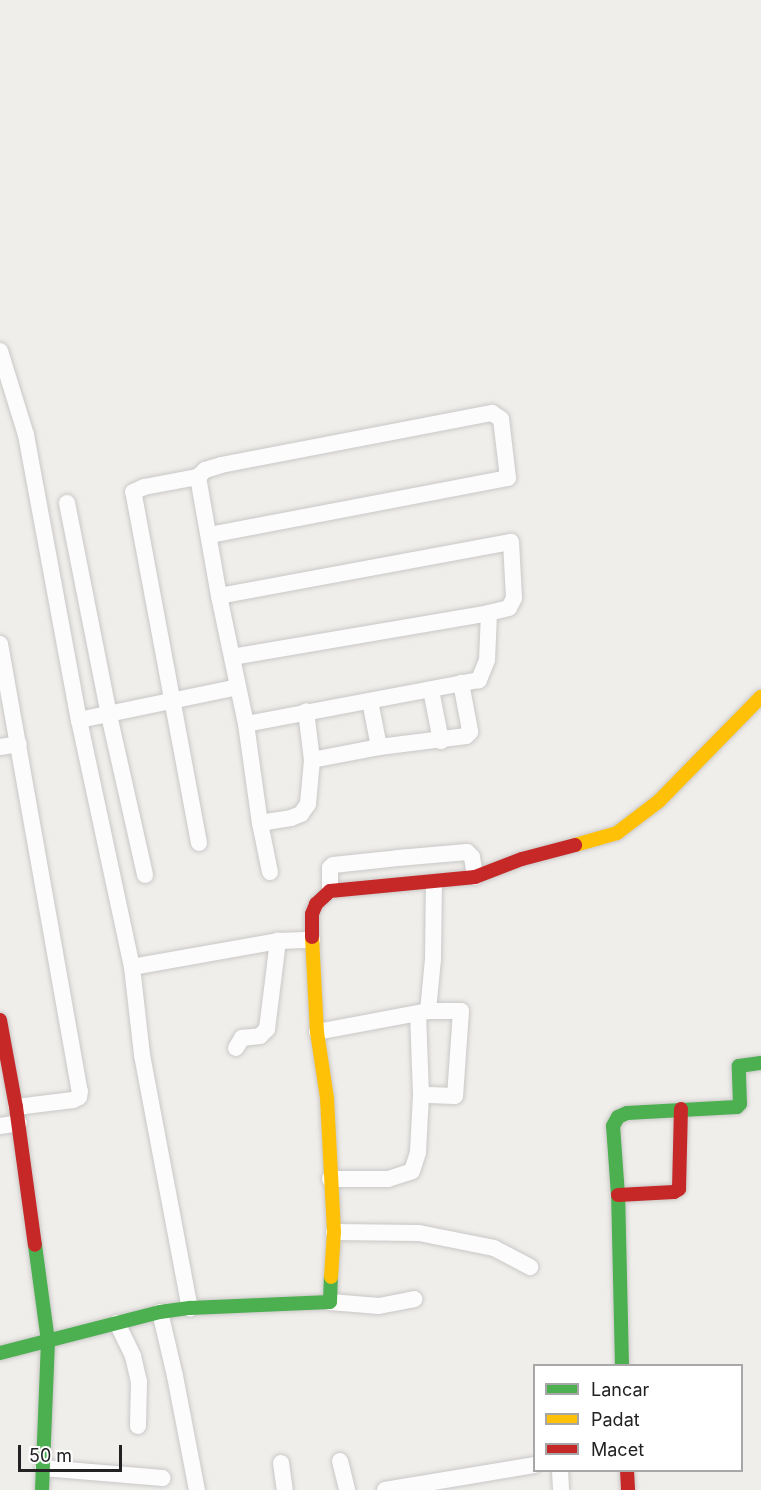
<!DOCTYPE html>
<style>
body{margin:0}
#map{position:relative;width:761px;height:1490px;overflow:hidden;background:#f0eeeb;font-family:Inter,sans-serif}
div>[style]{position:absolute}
.roads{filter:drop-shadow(0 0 2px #c9c8c7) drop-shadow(0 0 2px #c9c8c7)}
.street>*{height:16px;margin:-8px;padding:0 8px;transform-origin:8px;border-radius:8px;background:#fdfcfc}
.fast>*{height:14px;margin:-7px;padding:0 7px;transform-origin:7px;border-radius:7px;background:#4caf50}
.slow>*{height:14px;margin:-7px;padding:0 7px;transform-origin:7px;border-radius:7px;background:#ffc107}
.jam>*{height:14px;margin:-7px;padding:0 7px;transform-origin:7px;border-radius:7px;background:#c62828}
span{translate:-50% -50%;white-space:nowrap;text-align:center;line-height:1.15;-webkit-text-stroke:6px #fff;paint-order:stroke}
.legend{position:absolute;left:533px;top:1364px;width:210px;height:108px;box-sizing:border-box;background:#fff;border:2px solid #a7a7a7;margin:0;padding:8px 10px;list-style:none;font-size:18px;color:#222}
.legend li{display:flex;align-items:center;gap:12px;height:30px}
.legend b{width:30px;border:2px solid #a7a7a7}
.scale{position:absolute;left:18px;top:1445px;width:104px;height:27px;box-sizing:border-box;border:3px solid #222;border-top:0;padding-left:8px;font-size:18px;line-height:21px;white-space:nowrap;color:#222;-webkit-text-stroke:4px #fff;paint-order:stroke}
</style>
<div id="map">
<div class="roads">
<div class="street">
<div style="left:0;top:351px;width:88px;rotate:72.8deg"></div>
<div style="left:26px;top:435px;width:290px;rotate:79.5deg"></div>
<div style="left:79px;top:720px;width:253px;rotate:77.9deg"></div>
<div style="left:132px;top:967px;width:89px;rotate:83.5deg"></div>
<div style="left:142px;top:1055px;width:258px;rotate:79.3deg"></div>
<div style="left:198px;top:477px;width:121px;rotate:80deg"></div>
<div style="left:219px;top:596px;width:131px;rotate:78.1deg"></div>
<div style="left:246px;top:724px;width:100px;rotate:82deg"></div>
<div style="left:260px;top:823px;width:31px;rotate:-9deg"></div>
<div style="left:291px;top:818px;width:11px;rotate:-22deg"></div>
<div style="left:301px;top:814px;width:12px;rotate:-55deg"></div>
<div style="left:308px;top:804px;width:44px;rotate:-84.8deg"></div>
<div style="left:312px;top:760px;width:49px;rotate:-97deg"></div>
<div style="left:67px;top:503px;width:216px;rotate:78.8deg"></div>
<div style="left:109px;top:715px;width:164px;rotate:77.3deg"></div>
<div style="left:219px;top:596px;width:297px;rotate:-10.5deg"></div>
<div style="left:511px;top:542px;width:56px;rotate:86.9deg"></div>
<div style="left:514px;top:598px;width:11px;rotate:117deg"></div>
<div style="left:509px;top:608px;width:21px;rotate:166deg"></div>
<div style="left:489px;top:613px;width:47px;rotate:92.4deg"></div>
<div style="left:487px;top:660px;width:22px;rotate:112deg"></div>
<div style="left:479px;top:680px;width:237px;rotate:169.3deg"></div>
<div style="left:0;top:644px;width:454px;rotate:79.9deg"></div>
<div style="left:80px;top:1091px;width:6px;rotate:99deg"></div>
<div style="left:79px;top:1097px;width:7px;rotate:153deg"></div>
<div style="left:73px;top:1100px;width:57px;rotate:173deg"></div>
<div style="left:232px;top:657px;width:261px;rotate:-9.7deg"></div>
<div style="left:431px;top:690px;width:52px;rotate:78.9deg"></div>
<div style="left:370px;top:701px;width:47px;rotate:78.9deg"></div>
<div style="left:79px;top:720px;width:162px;rotate:-11.7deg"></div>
<div style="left:0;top:747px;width:19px;rotate:-9deg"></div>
<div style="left:312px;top:760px;width:68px;rotate:-11deg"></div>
<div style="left:379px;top:747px;width:88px;rotate:-7.2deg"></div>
<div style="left:466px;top:736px;width:6px;rotate:-45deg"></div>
<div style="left:470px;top:732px;width:7px;rotate:-98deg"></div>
<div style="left:469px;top:725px;width:43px;rotate:-100.8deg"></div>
<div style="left:260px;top:823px;width:50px;rotate:78.5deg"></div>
<div style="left:199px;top:843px;width:357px;rotate:-100.6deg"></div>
<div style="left:133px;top:492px;width:12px;rotate:-24deg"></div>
<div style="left:144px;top:487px;width:55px;rotate:-10.5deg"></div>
<div style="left:198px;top:477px;width:10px;rotate:-45deg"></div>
<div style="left:205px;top:470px;width:17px;rotate:-17deg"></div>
<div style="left:221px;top:465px;width:276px;rotate:-10.9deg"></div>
<div style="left:492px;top:413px;width:11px;rotate:34deg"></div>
<div style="left:501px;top:419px;width:59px;rotate:83.2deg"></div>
<div style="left:508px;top:478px;width:303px;rotate:169.2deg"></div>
<div style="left:330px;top:891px;width:23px;rotate:-90deg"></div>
<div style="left:330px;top:868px;width:4px;rotate:-45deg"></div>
<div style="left:333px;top:865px;width:65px;rotate:-6.1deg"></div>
<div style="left:398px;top:858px;width:69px;rotate:-5deg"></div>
<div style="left:467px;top:852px;width:7px;rotate:45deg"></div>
<div style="left:472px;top:857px;width:20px;rotate:81deg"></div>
<div style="left:132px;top:967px;width:148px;rotate:-10.1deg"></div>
<div style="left:278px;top:941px;width:34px;rotate:-2deg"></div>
<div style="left:428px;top:1011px;width:52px;rotate:-84.5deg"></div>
<div style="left:433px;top:959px;width:77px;rotate:-89.3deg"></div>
<div style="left:317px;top:1032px;width:113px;rotate:-10.7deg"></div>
<div style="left:428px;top:1011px;width:33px"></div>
<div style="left:461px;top:1011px;width:85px;rotate:94deg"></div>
<div style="left:455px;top:1096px;width:34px;rotate:-178deg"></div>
<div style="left:236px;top:1048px;width:12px;rotate:-59deg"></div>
<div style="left:242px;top:1038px;width:18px;rotate:-6deg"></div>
<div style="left:260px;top:1036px;width:10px;rotate:-45deg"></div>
<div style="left:267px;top:1029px;width:89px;rotate:-82.9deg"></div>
<div style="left:0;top:1126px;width:19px;rotate:-9deg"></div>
<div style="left:330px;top:1179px;width:58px"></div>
<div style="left:388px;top:1179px;width:25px;rotate:-18deg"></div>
<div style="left:412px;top:1171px;width:20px;rotate:-72deg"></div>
<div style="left:418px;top:1152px;width:57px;rotate:-87deg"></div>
<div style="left:421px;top:1095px;width:81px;rotate:-92.1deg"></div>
<div style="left:334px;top:1232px;width:85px;rotate:0.7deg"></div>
<div style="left:419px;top:1233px;width:76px;rotate:11.3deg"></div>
<div style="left:494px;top:1248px;width:41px;rotate:27.8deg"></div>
<div style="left:330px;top:1302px;width:49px;rotate:4.7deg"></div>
<div style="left:379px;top:1306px;width:36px;rotate:-11deg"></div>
<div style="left:160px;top:1312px;width:66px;rotate:76.8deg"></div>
<div style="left:175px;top:1376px;width:116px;rotate:79.1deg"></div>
<div style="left:117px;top:1323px;width:37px;rotate:64deg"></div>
<div style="left:133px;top:1356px;width:26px;rotate:77deg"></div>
<div style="left:139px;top:1381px;width:45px;rotate:91.3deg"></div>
<div style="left:340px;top:1461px;width:30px;rotate:76deg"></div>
<div style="left:281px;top:1463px;width:27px;rotate:82deg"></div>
<div style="left:43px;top:1468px;width:120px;rotate:4.8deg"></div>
<div style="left:560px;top:1470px;width:20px;rotate:87deg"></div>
<div style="left:385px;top:1490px;width:151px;rotate:-9.5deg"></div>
</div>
<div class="fast">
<div style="left:35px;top:1245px;width:97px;rotate:82.3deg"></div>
<div style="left:48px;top:1341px;width:149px;rotate:92.3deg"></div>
<div style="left:0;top:1353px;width:165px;rotate:-14.4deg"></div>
<div style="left:160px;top:1312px;width:30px;rotate:-8deg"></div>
<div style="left:190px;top:1308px;width:140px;rotate:-2.5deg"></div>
<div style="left:330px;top:1302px;width:25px;rotate:-88deg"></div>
<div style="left:622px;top:1366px;width:171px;rotate:-91.3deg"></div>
<div style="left:618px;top:1195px;width:69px;rotate:-94.1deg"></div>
<div style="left:613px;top:1126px;width:10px;rotate:-61deg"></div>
<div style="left:618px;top:1117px;width:10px;rotate:-24deg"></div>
<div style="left:627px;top:1113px;width:110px;rotate:-3.1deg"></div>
<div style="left:737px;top:1107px;width:4px;rotate:-45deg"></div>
<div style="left:740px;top:1104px;width:38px;rotate:-92deg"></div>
<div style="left:739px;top:1066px;width:22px;rotate:-8deg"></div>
</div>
<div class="slow">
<div style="left:575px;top:845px;width:44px;rotate:-15.9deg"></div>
<div style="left:617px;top:833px;width:53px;rotate:-37.3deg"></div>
<div style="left:659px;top:801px;width:146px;rotate:-45.6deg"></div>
<div style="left:312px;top:937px;width:95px;rotate:87deg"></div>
<div style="left:317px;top:1032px;width:67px;rotate:81.4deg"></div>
<div style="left:327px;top:1098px;width:134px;rotate:87deg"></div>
<div style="left:334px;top:1232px;width:45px;rotate:93.8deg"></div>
</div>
<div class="jam">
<div style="left:312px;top:937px;width:23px;rotate:-90deg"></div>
<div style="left:312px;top:914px;width:11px;rotate:-68deg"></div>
<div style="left:316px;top:904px;width:19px;rotate:-43deg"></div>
<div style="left:330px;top:891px;width:146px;rotate:-5.5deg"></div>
<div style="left:475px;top:877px;width:50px;rotate:-21deg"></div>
<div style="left:522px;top:859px;width:55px;rotate:-14.8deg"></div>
<div style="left:0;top:1020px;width:88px;rotate:79.6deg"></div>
<div style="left:16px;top:1107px;width:139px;rotate:82.2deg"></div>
<div style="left:618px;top:1195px;width:56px;rotate:-3.1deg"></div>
<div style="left:674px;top:1192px;width:6px;rotate:-31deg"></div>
<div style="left:679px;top:1189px;width:80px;rotate:-88.6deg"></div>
<div style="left:627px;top:1470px;width:20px;rotate:87deg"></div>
</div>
</div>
<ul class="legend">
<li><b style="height:8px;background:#4caf50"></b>Lancar</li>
<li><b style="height:8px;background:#ffc107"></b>Padat</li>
<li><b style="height:8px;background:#c62828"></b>Macet</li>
</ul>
<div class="scale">50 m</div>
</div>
